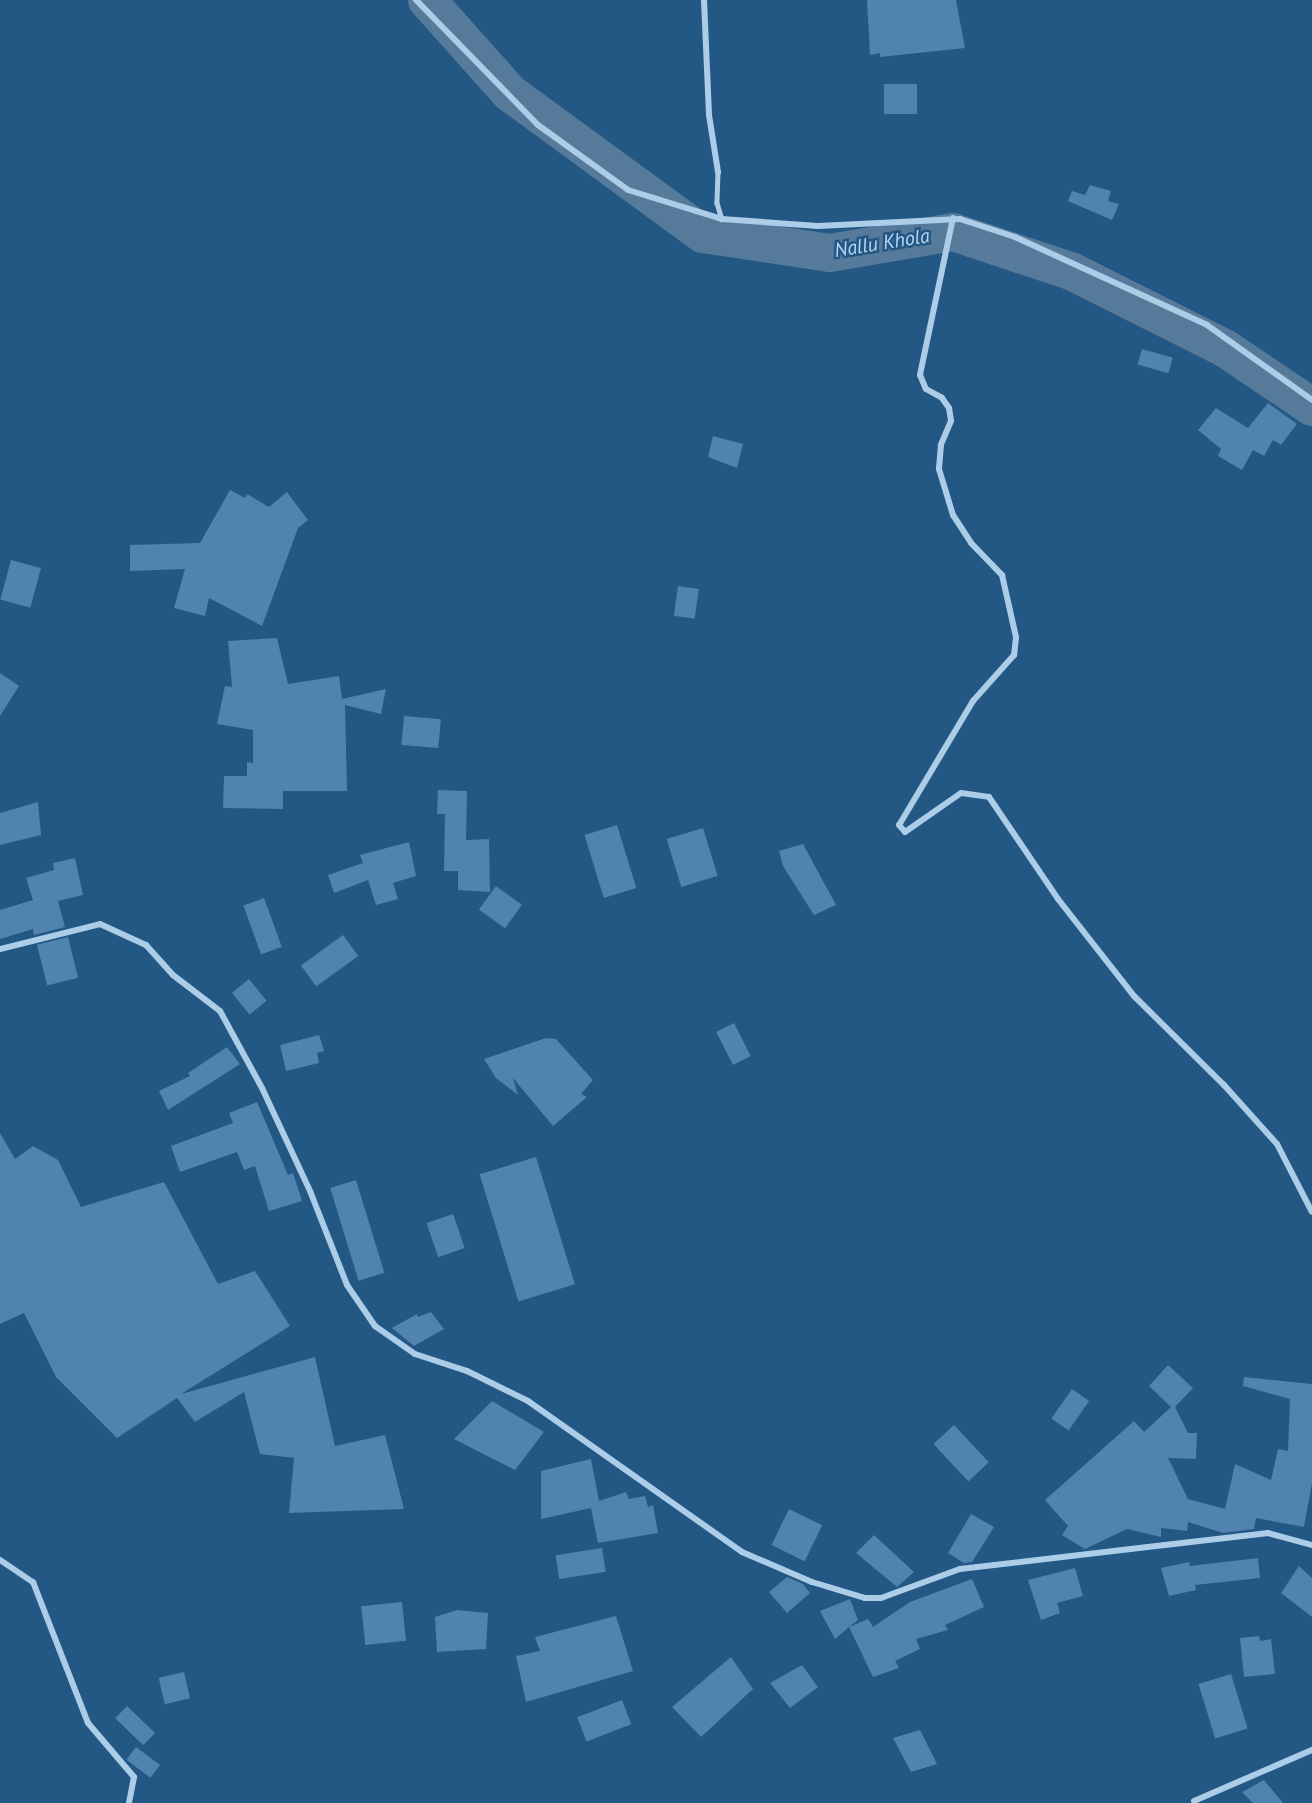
<!DOCTYPE html>
<style>
body{margin:0}
#map{position:relative;width:1312px;height:1803px;overflow:hidden;background:#235784;font-family:"PT Sans",sans-serif}
div>[style]{position:absolute}
.river>*{height:38px;margin:-19px;padding:0 19px;transform-origin:19px;border-radius:19px;background:#567b9a}
.building>*{inset:0;background:#5083ae;transform-origin:0 0}
.service>*{height:4.5px;margin:-2.25px;padding:0 2.25px;transform-origin:2.25px;border-radius:2.25px;background:#accde8}
.minor>*{height:6px;margin:-3px;padding:0 3px;transform-origin:3px;border-radius:3px;background:#accde8}
span{translate:-50% -50%;white-space:nowrap;text-align:center;line-height:1.15;-webkit-text-stroke:5px #235784;paint-order:stroke}
.water-label{font-size:20px;color:#b7d7f0;font-style:italic}
</style>
<div id="map">
<div class="river">
<div style="left:427px;top:0;width:125px;rotate:48.3deg"></div>
<div style="left:510px;top:93px;width:239px;rotate:36.2deg"></div>
<div style="left:703px;top:234px;width:128px;rotate:8.5deg"></div>
<div style="left:830px;top:253px;width:125px;rotate:-9.7deg"></div>
<div style="left:953px;top:232px;width:126px;rotate:18.4deg"></div>
<div style="left:1073px;top:272px;width:171px;rotate:26.7deg"></div>
<div style="left:1226px;top:349px;width:104px;rotate:34deg"></div>
</div>
<div class="building">
<div style="clip-path:polygon(867px 0,956px 0,965px 48px,880px 57px,880px 53px,870px 55px)"></div>
<div style="left:884px;top:84px;width:33px;height:30px"></div>
<div style="clip-path:polygon(1090px 185px,1111px 191px,1108px 201px,1119px 204px,1112px 220px,1068px 201px,1072px 191px,1085px 195px)"></div>
<div style="left:1142px;top:349px;width:32px;height:16px;rotate:16deg"></div>
<div style="clip-path:polygon(1268px 403px,1297px 424px,1281px 445px,1273px 440px,1264px 456px,1253px 450px,1242px 470px,1218px 456px,1221px 449px,1198px 430px,1216px 408px,1248px 428px)"></div>
<div style="clip-path:polygon(713px 436px,743px 444px,737px 468px,708px 457px)"></div>
<div style="clip-path:polygon(230px 490px,245px 498px,247px 494px,269px 507px,287px 492px,308px 520px,298px 528px,262px 626px,209px 598px,205px 616px,174px 608px,185px 569px,130px 571px,130px 545px,200px 543px)"></div>
<div style="left:11px;top:560px;width:31px;height:41px;rotate:15deg"></div>
<div style="left:678px;top:586px;width:21px;height:30px;rotate:8deg"></div>
<div style="clip-path:polygon(277px 638px,288px 684px,339px 676px,342px 699px,386px 689px,381px 714px,345px 705px,347px 791px,283px 791px,283px 809px,223px 808px,224px 776px,247px 776px,247px 762px,253px 763px,253px 730px,217px 724px,225px 686px,232px 687px,228px 641px)"></div>
<div style="clip-path:polygon(0 673px,19px 686px,0 716px)"></div>
<div style="left:404px;top:716px;width:37px;height:29px;rotate:5deg"></div>
<div style="clip-path:polygon(438px 790px,467px 791px,466px 840px,489px 839px,490px 892px,458px 890px,458px 871px,444px 871px,445px 814px,437px 814px)"></div>
<div style="clip-path:polygon(38px 802px,41px 835px,0 845px,0 813px)"></div>
<div style="left:617px;top:825px;width:66px;height:34px;rotate:73deg"></div>
<div style="left:703px;top:828px;width:50px;height:38px;rotate:73deg"></div>
<div style="clip-path:polygon(409px 842px,416px 876px,393px 883px,398px 899px,376px 905px,368px 880px,334px 893px,328px 875px,363px 863px,360px 855px)"></div>
<div style="clip-path:polygon(803px 844px,836px 905px,814px 915px,783px 866px,779px 851px)"></div>
<div style="clip-path:polygon(75px 858px,83px 895px,58px 901px,65px 927px,34px 935px,33px 929px,0 939px,0 910px,33px 900px,26px 878px,54px 870px,53px 863px)"></div>
<div style="left:496px;top:886px;width:32px;height:29px;rotate:36deg"></div>
<div style="left:264px;top:898px;width:52px;height:22px;rotate:70deg"></div>
<div style="left:343px;top:935px;width:26px;height:52px;rotate:54deg"></div>
<div style="left:68px;top:937px;width:42px;height:32px;rotate:76deg"></div>
<div style="left:249px;top:979px;width:28px;height:22px;rotate:51deg"></div>
<div style="left:734px;top:1023px;width:37px;height:20px;rotate:63deg"></div>
<div style="clip-path:polygon(319px 1035px,324px 1051px,317px 1053px,319px 1063px,286px 1071px,280px 1045px)"></div>
<div style="clip-path:polygon(546px 1038px,556px 1039px,593px 1080px,581px 1094px,587px 1097px,553px 1126px,513px 1078px,518px 1095px,496px 1078px,484px 1059px)"></div>
<div style="clip-path:polygon(227px 1047px,240px 1064px,168px 1110px,159px 1091px,190px 1076px,188px 1073px)"></div>
<div style="clip-path:polygon(257px 1102px,288px 1175px,293px 1173px,302px 1201px,269px 1211px,255px 1166px,244px 1170px,237px 1152px,180px 1172px,171px 1146px,233px 1123px,229px 1113px)"></div>
<div style="clip-path:polygon(0 1133px,15px 1159px,33px 1146px,58px 1160px,81px 1207px,164px 1182px,218px 1284px,255px 1271px,290px 1326px,181px 1394px,315px 1357px,335px 1446px,385px 1435px,404px 1509px,289px 1513px,294px 1458px,260px 1454px,244px 1392px,195px 1422px,177px 1398px,117px 1438px,56px 1377px,24px 1313px,0 1324px)"></div>
<div style="left:536px;top:1157px;width:133px;height:59px;rotate:73deg"></div>
<div style="left:356px;top:1180px;width:97px;height:27px;rotate:73deg"></div>
<div style="left:453px;top:1214px;width:36px;height:28px;rotate:71deg"></div>
<div style="clip-path:polygon(431px 1312px,444px 1329px,414px 1346px,392px 1328px,417px 1314px,418px 1317px)"></div>
<div style="clip-path:polygon(1168px 1365px,1193px 1388px,1175px 1407px,1188px 1433px,1197px 1433px,1196px 1459px,1168px 1458px,1188px 1499px,1225px 1509px,1235px 1464px,1271px 1480px,1278px 1449px,1288px 1451px,1290px 1399px,1243px 1386px,1244px 1377px,1312px 1384px,1312px 1483px,1304px 1527px,1256px 1518px,1254px 1529px,1223px 1533px,1188px 1522px,1187px 1531px,1161px 1528px,1161px 1537px,1127px 1529px,1085px 1549px,1062px 1535px,1068px 1526px,1045px 1500px,1134px 1421px,1144px 1432px,1171px 1407px,1149px 1386px)"></div>
<div style="left:1072px;top:1389px;width:21px;height:36px;rotate:35deg"></div>
<div style="clip-path:polygon(492px 1401px,544px 1432px,515px 1470px,454px 1439px)"></div>
<div style="left:954px;top:1425px;width:51px;height:28px;rotate:47deg"></div>
<div style="clip-path:polygon(591px 1459px,599px 1501px,626px 1492px,629px 1499px,645px 1496px,648px 1507px,653px 1505px,658px 1533px,598px 1543px,591px 1508px,541px 1519px,541px 1471px)"></div>
<div style="left:789px;top:1509px;width:37px;height:40px;rotate:26deg"></div>
<div style="clip-path:polygon(971px 1514px,994px 1527px,972px 1562px,964px 1563px,948px 1553px)"></div>
<div style="clip-path:polygon(874px 1535px,914px 1572px,897px 1587px,856px 1553px)"></div>
<div style="left:602px;top:1548px;width:24px;height:47px;rotate:81deg"></div>
<div style="clip-path:polygon(1258px 1558px,1260px 1578px,1195px 1585px,1196px 1590px,1169px 1596px,1161px 1568px,1189px 1562px,1190px 1566px)"></div>
<div style="clip-path:polygon(1299px 1566px,1312px 1578px,1312px 1617px,1281px 1593px)"></div>
<div style="clip-path:polygon(1075px 1568px,1083px 1596px,1057px 1603px,1060px 1613px,1041px 1620px,1028px 1580px)"></div>
<div style="clip-path:polygon(787px 1577px,803px 1584px,810px 1593px,787px 1613px,769px 1592px)"></div>
<div style="clip-path:polygon(972px 1579px,984px 1607px,945px 1625px,948px 1630px,916px 1639px,920px 1649px,895px 1661px,899px 1668px,873px 1677px,849px 1627px,835px 1639px,820px 1611px,850px 1599px,858px 1620px,849px 1627px,868px 1619px,873px 1627px,910px 1602px)"></div>
<div style="left:402px;top:1602px;width:39px;height:41px;rotate:84deg"></div>
<div style="clip-path:polygon(457px 1610px,488px 1613px,486px 1649px,437px 1652px,435px 1617px)"></div>
<div style="clip-path:polygon(616px 1616px,633px 1671px,526px 1702px,516px 1656px,540px 1651px,535px 1637px)"></div>
<div style="clip-path:polygon(1259px 1636px,1260px 1641px,1271px 1639px,1275px 1674px,1244px 1677px,1240px 1638px)"></div>
<div style="clip-path:polygon(731px 1657px,753px 1689px,701px 1737px,672px 1707px)"></div>
<div style="clip-path:polygon(802px 1665px,818px 1687px,790px 1708px,770px 1683px)"></div>
<div style="left:184px;top:1672px;width:27px;height:26px;rotate:77deg"></div>
<div style="left:1231px;top:1674px;width:57px;height:34px;rotate:73deg"></div>
<div style="left:622px;top:1700px;width:26px;height:48px;rotate:69deg"></div>
<div style="left:127px;top:1706px;width:39px;height:17px;rotate:44deg"></div>
<div style="clip-path:polygon(920px 1730px,937px 1764px,911px 1772px,893px 1738px)"></div>
<div style="left:136px;top:1747px;width:30px;height:16px;rotate:37deg"></div>
<div style="clip-path:polygon(1264px 1780px,1283px 1803px,1253px 1803px,1242px 1792px)"></div>
</div>
<div class="service">
<div style="left:718px;top:172px;width:31px;rotate:92deg"></div>
<div style="left:717px;top:203px;width:17px;rotate:73deg"></div>
</div>
<div class="minor">
<div style="left:416px;top:0;width:175px;rotate:45.7deg"></div>
<div style="left:538px;top:125px;width:111px;rotate:35.8deg"></div>
<div style="left:628px;top:190px;width:98px;rotate:17.1deg"></div>
<div style="left:722px;top:219px;width:96px;rotate:4.2deg"></div>
<div style="left:818px;top:226px;width:142px;rotate:-2.8deg"></div>
<div style="left:960px;top:219px;width:58px;rotate:18.1deg"></div>
<div style="left:1015px;top:237px;width:211px;rotate:24.6deg"></div>
<div style="left:1207px;top:325px;width:129px;rotate:35.5deg"></div>
<div style="left:704px;top:0;width:115px;rotate:87.5deg"></div>
<div style="left:709px;top:115px;width:58px;rotate:81deg"></div>
<div style="left:953px;top:218px;width:160px;rotate:101.9deg"></div>
<div style="left:920px;top:375px;width:15px;rotate:67deg"></div>
<div style="left:926px;top:389px;width:18px;rotate:29deg"></div>
<div style="left:942px;top:398px;width:12px;rotate:55deg"></div>
<div style="left:949px;top:408px;width:13px;rotate:81deg"></div>
<div style="left:951px;top:421px;width:26px;rotate:113deg"></div>
<div style="left:941px;top:445px;width:24px;rotate:95deg"></div>
<div style="left:939px;top:469px;width:48px;rotate:73.1deg"></div>
<div style="left:953px;top:515px;width:33px;rotate:57deg"></div>
<div style="left:971px;top:543px;width:45px;rotate:45.9deg"></div>
<div style="left:1002px;top:575px;width:64px;rotate:77.3deg"></div>
<div style="left:1016px;top:637px;width:18px;rotate:96deg"></div>
<div style="left:1014px;top:655px;width:62px;rotate:131.7deg"></div>
<div style="left:973px;top:701px;width:144px;rotate:120.8deg"></div>
<div style="left:899px;top:825px;width:9px;rotate:49deg"></div>
<div style="left:905px;top:832px;width:68px;rotate:-34.9deg"></div>
<div style="left:961px;top:793px;width:28px;rotate:8deg"></div>
<div style="left:989px;top:797px;width:123px;rotate:55.9deg"></div>
<div style="left:1058px;top:899px;width:123px;rotate:51.9deg"></div>
<div style="left:1134px;top:996px;width:127px;rotate:44.7deg"></div>
<div style="left:1224px;top:1085px;width:79px;rotate:48.1deg"></div>
<div style="left:1277px;top:1144px;width:76px;rotate:62.8deg"></div>
<div style="left:0;top:949px;width:103px;rotate:-14deg"></div>
<div style="left:100px;top:924px;width:51px;rotate:24.5deg"></div>
<div style="left:146px;top:945px;width:40px;rotate:48deg"></div>
<div style="left:173px;top:975px;width:59px;rotate:37.5deg"></div>
<div style="left:220px;top:1011px;width:88px;rotate:61.4deg"></div>
<div style="left:262px;top:1088px;width:114px;rotate:65deg"></div>
<div style="left:310px;top:1191px;width:101px;rotate:68.5deg"></div>
<div style="left:347px;top:1285px;width:50px;rotate:55.7deg"></div>
<div style="left:375px;top:1326px;width:49px;rotate:35deg"></div>
<div style="left:415px;top:1354px;width:55px;rotate:18.1deg"></div>
<div style="left:467px;top:1371px;width:68px;rotate:26.2deg"></div>
<div style="left:528px;top:1401px;width:262px;rotate:35.2deg"></div>
<div style="left:742px;top:1552px;width:76px;rotate:23.2deg"></div>
<div style="left:812px;top:1582px;width:55px;rotate:16.8deg"></div>
<div style="left:865px;top:1598px;width:16px"></div>
<div style="left:881px;top:1598px;width:84px;rotate:-20.2deg"></div>
<div style="left:960px;top:1569px;width:206px;rotate:-6.7deg"></div>
<div style="left:1165px;top:1545px;width:104px;rotate:-6.6deg"></div>
<div style="left:1268px;top:1533px;width:46px;rotate:15.3deg"></div>
<div style="left:0;top:1560px;width:40px;rotate:34deg"></div>
<div style="left:33px;top:1582px;width:151px;rotate:68.7deg"></div>
<div style="left:88px;top:1723px;width:71px;rotate:49.6deg"></div>
<div style="left:134px;top:1777px;width:26px;rotate:101deg"></div>
<div style="left:1194px;top:1801px;width:129px;rotate:-23.4deg"></div>
</div>
<div class="water-label">
<span style="left:882px;top:243px;rotate:-9deg">Nallu Khola</span>
</div>
</div>
